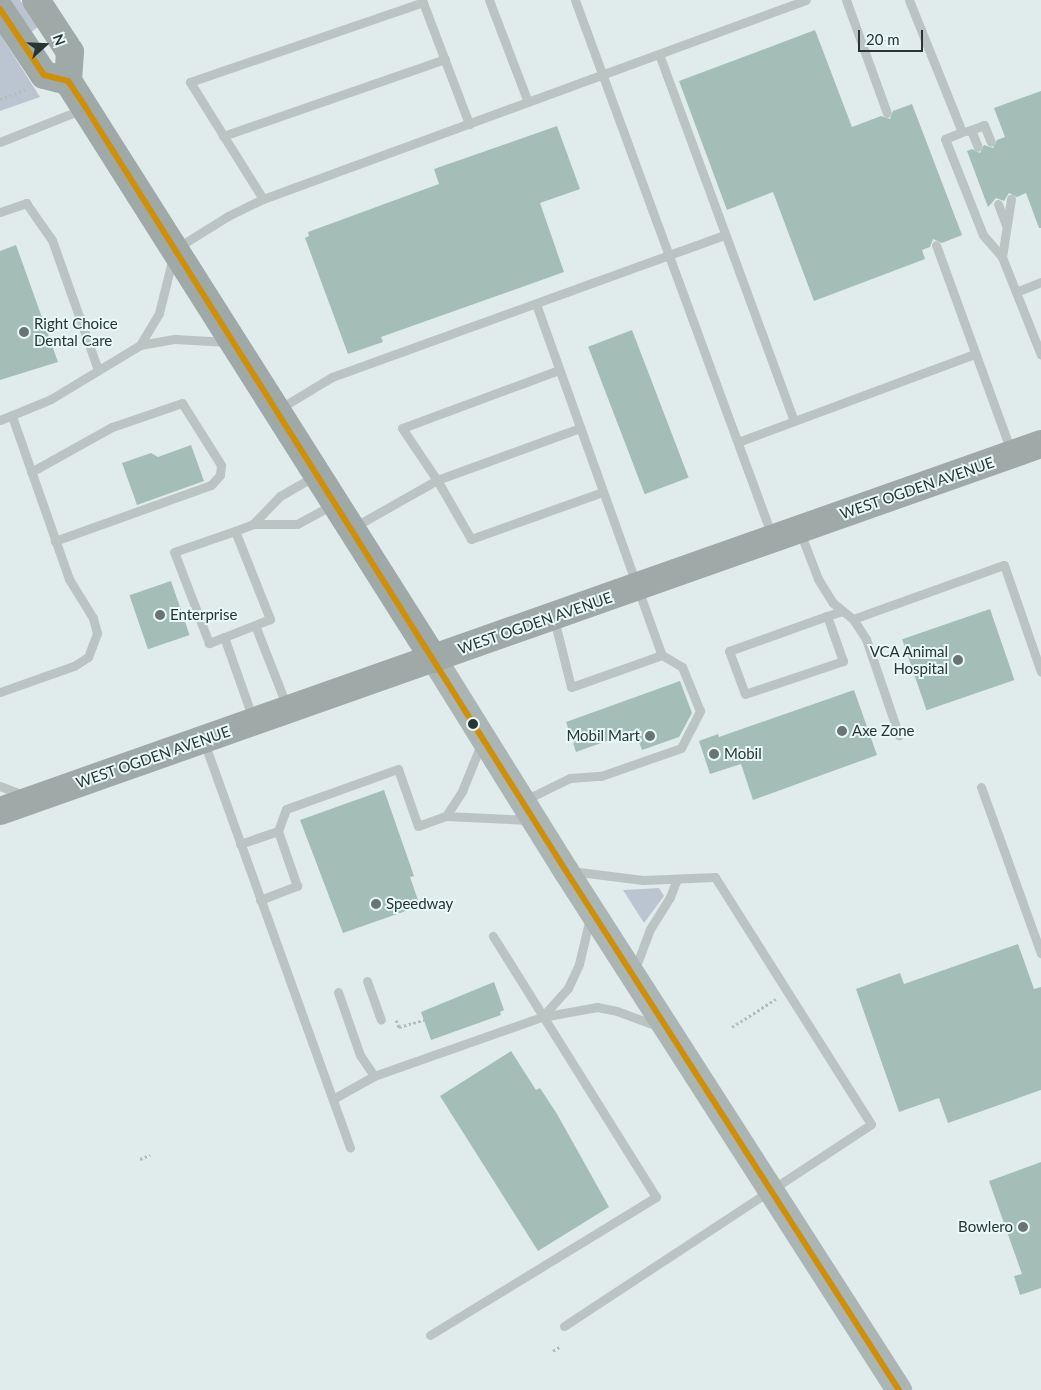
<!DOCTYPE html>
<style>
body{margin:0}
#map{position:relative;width:1041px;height:1390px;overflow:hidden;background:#e0eceb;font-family:Lato,sans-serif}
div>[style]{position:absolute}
.green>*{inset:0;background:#bbc5d2}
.building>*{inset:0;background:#a4beb7;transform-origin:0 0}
.path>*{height:3px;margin-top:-1.5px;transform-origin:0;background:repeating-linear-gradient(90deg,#b3bdbc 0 2.5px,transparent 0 5px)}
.lane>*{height:9px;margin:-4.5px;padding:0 4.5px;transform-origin:4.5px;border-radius:4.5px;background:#bac4c3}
.secondary>*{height:26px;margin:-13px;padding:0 13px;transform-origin:13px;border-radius:13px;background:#aab5b4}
.primary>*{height:28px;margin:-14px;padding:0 14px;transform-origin:14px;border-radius:14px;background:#9faaa8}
.bus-1>*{height:6px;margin:-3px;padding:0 3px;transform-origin:3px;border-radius:3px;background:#ce8f0a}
.dots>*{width:14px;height:14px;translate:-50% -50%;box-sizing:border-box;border:2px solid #e8f8f8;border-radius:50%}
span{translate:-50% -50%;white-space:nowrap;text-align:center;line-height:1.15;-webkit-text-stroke:4px #e8f8f8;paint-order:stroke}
.poi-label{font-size:15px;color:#283532}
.left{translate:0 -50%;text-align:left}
.right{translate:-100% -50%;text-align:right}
.street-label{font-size:15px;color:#283532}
.north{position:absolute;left:20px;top:20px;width:50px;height:50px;-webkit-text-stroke:4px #e8f8f8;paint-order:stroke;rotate:70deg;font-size:14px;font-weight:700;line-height:20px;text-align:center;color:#283532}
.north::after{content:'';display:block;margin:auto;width:18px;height:22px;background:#283532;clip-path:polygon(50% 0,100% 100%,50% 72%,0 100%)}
.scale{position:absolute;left:858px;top:30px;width:65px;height:22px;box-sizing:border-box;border:2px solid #283532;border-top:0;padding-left:6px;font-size:15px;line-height:18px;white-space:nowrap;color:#283532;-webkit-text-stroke:4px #e8f8f8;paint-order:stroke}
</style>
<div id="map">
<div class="green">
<div style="clip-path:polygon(9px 0,20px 0,38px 27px,31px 32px)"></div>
<div style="clip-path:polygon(0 34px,40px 97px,0 111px)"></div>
<div style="clip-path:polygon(659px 888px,664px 896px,644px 923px,623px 890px)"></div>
</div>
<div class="building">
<div style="clip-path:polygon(815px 30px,852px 127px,881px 116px,890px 119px,893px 111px,912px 104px,962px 235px,942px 243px,933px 239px,930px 247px,922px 250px,925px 259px,814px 301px,773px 192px,727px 210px,679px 81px)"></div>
<div style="clip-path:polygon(1041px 91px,1041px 228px,1039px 228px,1026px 193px,1017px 197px,1009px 193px,1004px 201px,996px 198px,988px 207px,967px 151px,972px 149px,980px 153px,984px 145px,993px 148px,997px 140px,1005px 137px,994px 108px)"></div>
<div style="clip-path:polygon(557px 126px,580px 189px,540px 203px,564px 272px,381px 337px,383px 342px,348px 354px,305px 238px,309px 236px,308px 232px,439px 184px,434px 169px)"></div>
<div style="clip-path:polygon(16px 245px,58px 362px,0 380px,0 251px)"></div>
<div style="left:632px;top:330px;width:158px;height:47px;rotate:69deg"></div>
<div style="clip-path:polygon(191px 445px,204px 481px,137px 505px,122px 463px,151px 453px,158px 457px)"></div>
<div style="left:171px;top:581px;width:57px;height:44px;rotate:71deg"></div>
<div style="left:990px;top:609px;width:75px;height:93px;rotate:71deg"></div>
<div style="clip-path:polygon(680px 681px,692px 713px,679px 737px,642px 750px,635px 731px,576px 752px,566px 722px)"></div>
<div style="clip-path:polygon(854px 690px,877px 755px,753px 800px,741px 764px,710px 774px,699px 741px,718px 734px,719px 737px)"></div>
<div style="clip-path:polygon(384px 790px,414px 876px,410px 877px,420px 906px,343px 933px,300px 820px)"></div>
<div style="clip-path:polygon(1018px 944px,1034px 989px,1041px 987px,1041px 1090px,948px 1123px,939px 1098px,899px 1112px,856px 989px,900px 973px,904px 984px)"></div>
<div style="clip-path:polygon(494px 982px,504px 1010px,500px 1012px,501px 1015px,431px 1040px,421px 1012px)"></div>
<div style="clip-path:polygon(511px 1051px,536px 1090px,540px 1088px,557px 1114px,609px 1207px,538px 1251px,440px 1096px)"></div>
<div style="clip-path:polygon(1041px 1162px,1041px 1288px,1020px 1295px,1014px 1276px,1022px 1274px,989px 1181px)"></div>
</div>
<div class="path">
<div style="left:0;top:99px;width:27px;rotate:-20deg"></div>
<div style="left:396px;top:1020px;width:8px;rotate:67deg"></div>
<div style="left:399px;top:1027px;width:26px;rotate:-16deg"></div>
<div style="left:732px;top:1027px;width:52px;rotate:-32.5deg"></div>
<div style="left:140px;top:1159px;width:11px;rotate:-22deg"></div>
<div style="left:553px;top:1351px;width:9px;rotate:-32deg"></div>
</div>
<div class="lane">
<div style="left:422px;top:0;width:133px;rotate:69.2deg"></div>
<div style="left:489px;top:0;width:109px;rotate:69.1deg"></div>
<div style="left:575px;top:0;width:571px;rotate:69.82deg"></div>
<div style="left:846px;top:0;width:120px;rotate:70.1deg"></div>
<div style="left:909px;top:0;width:142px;rotate:68.1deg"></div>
<div style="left:962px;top:132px;width:18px;rotate:158deg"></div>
<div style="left:945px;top:139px;width:103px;rotate:68.4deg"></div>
<div style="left:983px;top:235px;width:29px;rotate:49deg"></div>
<div style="left:1002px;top:257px;width:105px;rotate:68.3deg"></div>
<div style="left:659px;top:54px;width:391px;rotate:69.8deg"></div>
<div style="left:971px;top:130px;width:14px;rotate:-21deg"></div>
<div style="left:984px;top:125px;width:18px;rotate:68deg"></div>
<div style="left:967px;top:131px;width:4px;rotate:-14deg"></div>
<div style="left:971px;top:130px;width:18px;rotate:68deg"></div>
<div style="left:223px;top:136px;width:235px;rotate:-19.1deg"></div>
<div style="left:0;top:142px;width:89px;rotate:-21.7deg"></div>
<div style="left:263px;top:199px;width:138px;rotate:-122deg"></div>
<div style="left:190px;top:82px;width:246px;rotate:-18.9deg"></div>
<div style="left:998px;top:204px;width:22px;rotate:69deg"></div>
<div style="left:0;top:212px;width:28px;rotate:-19deg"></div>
<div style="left:26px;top:203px;width:45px;rotate:54.9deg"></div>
<div style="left:52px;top:240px;width:138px;rotate:70.5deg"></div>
<div style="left:936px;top:245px;width:219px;rotate:70deg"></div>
<div style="left:1002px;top:257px;width:59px;rotate:-81.2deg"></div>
<div style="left:1016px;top:292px;width:27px;rotate:-22deg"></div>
<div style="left:536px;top:304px;width:373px;rotate:70.3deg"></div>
<div style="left:662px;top:655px;width:96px;rotate:160.6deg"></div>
<div style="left:571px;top:687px;width:70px;rotate:-104deg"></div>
<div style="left:140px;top:345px;width:37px;rotate:-59deg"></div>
<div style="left:159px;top:313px;width:66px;rotate:-76deg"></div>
<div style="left:175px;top:249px;width:62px;rotate:-31.9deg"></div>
<div style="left:228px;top:216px;width:39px;rotate:-26deg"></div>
<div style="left:263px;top:199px;width:578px;rotate:-20.13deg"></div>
<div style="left:559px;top:370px;width:167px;rotate:159.7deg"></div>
<div style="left:402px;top:428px;width:63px;rotate:56.1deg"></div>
<div style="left:437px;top:480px;width:68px;rotate:60deg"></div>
<div style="left:471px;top:539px;width:139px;rotate:-19.7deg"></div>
<div style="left:279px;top:409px;width:62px;rotate:-31.1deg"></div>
<div style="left:332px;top:377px;width:418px;rotate:-19.9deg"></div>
<div style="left:0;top:420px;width:55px;rotate:-22.4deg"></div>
<div style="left:51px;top:399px;width:104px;rotate:-31.2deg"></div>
<div style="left:140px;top:345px;width:36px;rotate:-10deg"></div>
<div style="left:175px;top:339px;width:52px;rotate:3.3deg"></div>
<div style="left:738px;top:442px;width:253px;rotate:-20.4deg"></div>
<div style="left:31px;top:472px;width:93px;rotate:-29.1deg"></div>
<div style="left:112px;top:427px;width:74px;rotate:-18.9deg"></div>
<div style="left:182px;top:403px;width:73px;rotate:57.8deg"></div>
<div style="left:221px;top:465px;width:10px;rotate:96deg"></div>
<div style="left:220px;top:475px;width:13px;rotate:132deg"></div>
<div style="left:211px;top:485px;width:166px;rotate:160.3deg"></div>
<div style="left:253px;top:524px;width:39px;rotate:-46deg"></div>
<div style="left:280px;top:496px;width:40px;rotate:-29.7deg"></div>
<div style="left:354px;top:527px;width:95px;rotate:-29.5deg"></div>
<div style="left:437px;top:480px;width:152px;rotate:-20deg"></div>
<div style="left:235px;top:531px;width:95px;rotate:68.3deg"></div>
<div style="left:270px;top:619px;width:66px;rotate:158.5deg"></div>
<div style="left:209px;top:643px;width:97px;rotate:-111deg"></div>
<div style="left:174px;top:552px;width:65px;rotate:-19deg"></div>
<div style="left:235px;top:531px;width:19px;rotate:-21deg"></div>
<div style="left:253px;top:524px;width:44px"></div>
<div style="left:297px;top:524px;width:42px;rotate:-28.4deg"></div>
<div style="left:800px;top:532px;width:50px;rotate:69deg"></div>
<div style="left:818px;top:579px;width:28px;rotate:58deg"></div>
<div style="left:833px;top:603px;width:26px;rotate:39deg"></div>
<div style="left:853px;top:619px;width:24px;rotate:57deg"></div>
<div style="left:866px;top:639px;width:102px;rotate:71.2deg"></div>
<div style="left:827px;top:616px;width:48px;rotate:70.4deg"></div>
<div style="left:843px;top:661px;width:103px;rotate:161.4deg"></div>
<div style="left:745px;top:694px;width:46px;rotate:-110.4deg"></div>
<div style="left:729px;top:651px;width:104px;rotate:-19.7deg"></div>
<div style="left:827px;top:616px;width:16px;rotate:-18deg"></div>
<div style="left:853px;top:619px;width:160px;rotate:-19.7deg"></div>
<div style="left:1004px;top:565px;width:113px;rotate:70.9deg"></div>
<div style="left:255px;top:625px;width:88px;rotate:68.7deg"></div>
<div style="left:224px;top:637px;width:87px;rotate:70.5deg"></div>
<div style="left:0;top:692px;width:78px;rotate:-19.4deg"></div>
<div style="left:74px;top:666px;width:17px;rotate:-33deg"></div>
<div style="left:88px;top:657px;width:26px;rotate:-69deg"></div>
<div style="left:97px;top:633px;width:16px;rotate:-105deg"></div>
<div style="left:93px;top:618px;width:46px;rotate:-121.6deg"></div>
<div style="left:69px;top:579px;width:173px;rotate:-109.3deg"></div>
<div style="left:204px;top:742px;width:431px;rotate:70.2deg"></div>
<div style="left:0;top:786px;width:26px;rotate:21deg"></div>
<div style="left:981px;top:787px;width:177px;rotate:70.2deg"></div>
<div style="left:525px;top:800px;width:50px;rotate:-26.1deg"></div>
<div style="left:570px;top:778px;width:31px;rotate:-4deg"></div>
<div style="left:601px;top:776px;width:85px;rotate:-19.3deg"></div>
<div style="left:681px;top:748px;width:42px;rotate:-62.8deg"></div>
<div style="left:700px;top:711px;width:48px;rotate:-112.2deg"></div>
<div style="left:682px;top:667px;width:23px;rotate:-149deg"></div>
<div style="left:446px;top:816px;width:30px;rotate:-57deg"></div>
<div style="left:462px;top:791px;width:53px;rotate:-67.8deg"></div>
<div style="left:240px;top:844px;width:40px;rotate:-18.9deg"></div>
<div style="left:278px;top:831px;width:23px;rotate:-70deg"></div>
<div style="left:286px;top:809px;width:119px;rotate:-19.7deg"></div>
<div style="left:398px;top:769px;width:60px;rotate:70.7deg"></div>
<div style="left:418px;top:826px;width:30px;rotate:-20deg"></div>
<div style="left:446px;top:816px;width:83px;rotate:2.8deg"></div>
<div style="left:260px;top:900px;width:40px;rotate:-21deg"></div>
<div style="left:297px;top:886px;width:58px;rotate:-109.1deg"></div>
<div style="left:635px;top:969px;width:43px;rotate:-69.4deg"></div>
<div style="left:650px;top:929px;width:38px;rotate:-58deg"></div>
<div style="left:670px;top:897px;width:19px;rotate:-69deg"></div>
<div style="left:367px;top:981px;width:41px;rotate:70.3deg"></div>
<div style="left:338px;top:992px;width:67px;rotate:70.8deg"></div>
<div style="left:360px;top:1055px;width:25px;rotate:56deg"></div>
<div style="left:542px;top:1017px;width:39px;rotate:-48deg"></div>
<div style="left:568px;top:988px;width:26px;rotate:-65deg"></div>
<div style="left:579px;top:964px;width:47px;rotate:-76.6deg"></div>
<div style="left:333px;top:1099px;width:47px;rotate:-29.3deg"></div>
<div style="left:374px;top:1076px;width:178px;rotate:-19.4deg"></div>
<div style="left:542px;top:1017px;width:56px;rotate:-10.3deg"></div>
<div style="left:597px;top:1007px;width:20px;rotate:11deg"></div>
<div style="left:617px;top:1011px;width:43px;rotate:20.6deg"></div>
<div style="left:564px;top:1326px;width:367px;rotate:-33.3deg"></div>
<div style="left:871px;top:1124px;width:292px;rotate:-122.3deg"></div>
<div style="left:715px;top:877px;width:72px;rotate:177.6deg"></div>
<div style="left:643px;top:880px;width:73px;rotate:-172.9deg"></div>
<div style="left:430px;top:1335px;width:265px;rotate:-31.4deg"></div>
<div style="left:656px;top:1197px;width:308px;rotate:-122deg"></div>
</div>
<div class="secondary">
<div style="left:434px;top:659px;width:250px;rotate:58.1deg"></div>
<div style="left:566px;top:871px;width:617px;rotate:57.32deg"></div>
</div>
<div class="primary">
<div style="left:36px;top:0;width:62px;rotate:56.8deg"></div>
<div style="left:70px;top:52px;width:29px;rotate:94deg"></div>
<div style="left:68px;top:81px;width:684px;rotate:57.66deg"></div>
<div style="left:0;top:9px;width:79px;rotate:56.3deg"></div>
<div style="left:44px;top:75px;width:25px;rotate:14deg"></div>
<div style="left:0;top:811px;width:1104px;rotate:-19.42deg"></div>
</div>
<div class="bus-1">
<div style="left:0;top:9px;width:79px;rotate:56.3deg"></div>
<div style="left:44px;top:75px;width:25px;rotate:14deg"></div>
<div style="left:68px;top:81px;width:32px;rotate:56deg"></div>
<div style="left:86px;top:108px;width:901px;rotate:57.83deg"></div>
<div style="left:566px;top:871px;width:617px;rotate:57.32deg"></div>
</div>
<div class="dots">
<div style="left:24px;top:332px;background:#687573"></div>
<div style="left:160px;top:615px;background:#687573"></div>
<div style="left:958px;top:660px;background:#687573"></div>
<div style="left:473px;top:724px;background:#283532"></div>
<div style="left:842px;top:731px;background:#687573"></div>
<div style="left:650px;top:736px;background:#687573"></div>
<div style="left:714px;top:754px;background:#687573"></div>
<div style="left:376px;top:904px;background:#687573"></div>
<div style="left:1023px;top:1227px;background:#687573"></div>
</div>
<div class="poi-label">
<span class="left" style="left:34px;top:332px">Right Choice<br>Dental Care</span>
<span class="left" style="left:170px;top:615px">Enterprise</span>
<span class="right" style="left:948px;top:660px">VCA Animal<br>Hospital</span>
<span class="left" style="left:852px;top:731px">Axe Zone</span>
<span class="right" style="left:640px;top:736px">Mobil Mart</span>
<span class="left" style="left:724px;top:754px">Mobil</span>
<span class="left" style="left:386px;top:904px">Speedway</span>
<span class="right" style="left:1013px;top:1227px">Bowlero</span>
</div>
<div class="street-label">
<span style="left:917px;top:488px;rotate:-19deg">WEST OGDEN AVENUE</span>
<span style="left:535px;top:623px;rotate:-19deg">WEST OGDEN AVENUE</span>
<span style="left:153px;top:757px;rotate:-19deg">WEST OGDEN AVENUE</span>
</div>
<div class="north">N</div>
<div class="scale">20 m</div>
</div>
